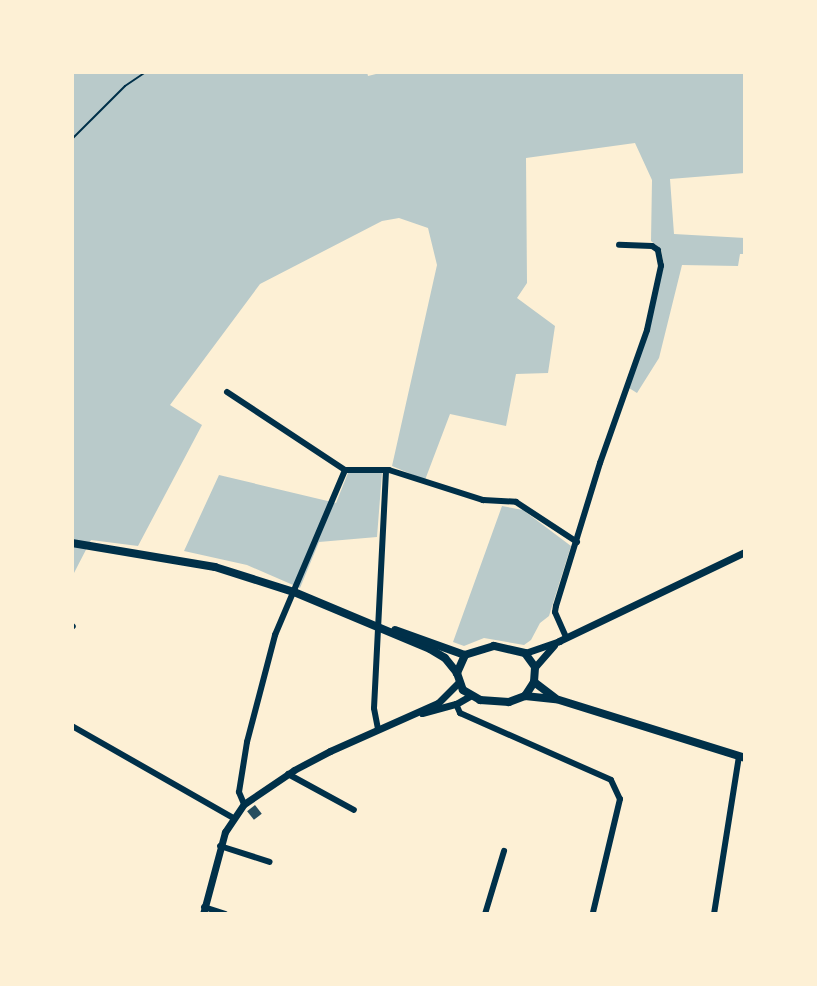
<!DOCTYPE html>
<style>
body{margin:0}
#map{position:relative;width:817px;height:986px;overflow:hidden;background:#fdf0d5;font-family:"DM Sans",sans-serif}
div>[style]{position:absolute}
.green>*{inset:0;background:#b9caca}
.building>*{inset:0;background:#264d5e;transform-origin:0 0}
.path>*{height:2px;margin:-1px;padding:0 1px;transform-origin:1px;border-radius:1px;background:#003049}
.minor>*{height:6px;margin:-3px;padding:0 3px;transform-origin:3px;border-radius:3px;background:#003049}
.tertiary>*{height:7px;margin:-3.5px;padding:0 3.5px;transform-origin:3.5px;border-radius:3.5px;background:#003049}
.secondary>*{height:8px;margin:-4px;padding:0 4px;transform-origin:4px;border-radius:4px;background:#003049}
span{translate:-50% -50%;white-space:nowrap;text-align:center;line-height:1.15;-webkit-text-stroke:6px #fdf0d5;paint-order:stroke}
.frame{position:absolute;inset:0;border:74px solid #fdf0d5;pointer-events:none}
</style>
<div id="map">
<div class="green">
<div style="clip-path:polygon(72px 72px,367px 72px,368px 76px,384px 72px,745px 72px,745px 173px,670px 179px,674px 234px,745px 238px,745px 254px,740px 254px,738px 266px,682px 265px,659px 358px,637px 393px,629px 388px,664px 266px,661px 249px,651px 241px,652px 180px,635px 143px,526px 158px,527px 283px,517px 298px,555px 326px,548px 373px,516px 374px,506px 426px,450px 414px,425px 480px,392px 466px,437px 265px,428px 228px,399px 218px,382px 221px,260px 284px,170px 405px,202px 425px,138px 546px,91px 540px,74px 573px)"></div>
<div style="clip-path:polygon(348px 473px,382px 473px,377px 537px,319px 542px,300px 588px,247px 565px,184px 551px,219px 475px,336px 503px)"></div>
<div style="clip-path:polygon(502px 506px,523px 510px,571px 546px,549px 616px,540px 623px,531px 640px,524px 645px,484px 638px,464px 646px,453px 642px)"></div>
</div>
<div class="building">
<div style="left:255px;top:805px;width:11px;height:10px;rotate:52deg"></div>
</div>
<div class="path">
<div style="left:72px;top:139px;width:75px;rotate:-45deg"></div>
<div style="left:125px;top:86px;width:25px;rotate:-34deg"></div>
</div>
<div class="minor">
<div style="left:227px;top:392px;width:141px;rotate:33.5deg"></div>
<div style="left:345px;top:470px;width:44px"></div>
<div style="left:389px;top:470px;width:99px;rotate:17.7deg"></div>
<div style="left:483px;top:500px;width:33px;rotate:3deg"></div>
<div style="left:516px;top:502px;width:73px;rotate:33.3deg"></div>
<div style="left:72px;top:627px;width:1px;rotate:-45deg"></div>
<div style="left:566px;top:637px;width:27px;rotate:-114deg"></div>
<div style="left:555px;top:612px;width:6px;rotate:-81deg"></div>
<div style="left:556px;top:606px;width:150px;rotate:-72.9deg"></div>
<div style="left:600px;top:463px;width:141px;rotate:-70.5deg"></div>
<div style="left:647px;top:330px;width:66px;rotate:-77.7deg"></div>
<div style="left:661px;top:266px;width:16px;rotate:-101deg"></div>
<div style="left:658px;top:250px;width:7px;rotate:-146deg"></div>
<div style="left:652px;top:246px;width:33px;rotate:-178deg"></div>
<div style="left:456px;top:704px;width:10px;rotate:66deg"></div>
<div style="left:460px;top:713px;width:165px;rotate:23.9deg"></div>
<div style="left:611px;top:780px;width:21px;rotate:65deg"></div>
<div style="left:620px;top:799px;width:116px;rotate:103.4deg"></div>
<div style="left:72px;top:726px;width:185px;rotate:29.7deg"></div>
<div style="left:378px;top:729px;width:21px;rotate:-101deg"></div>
<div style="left:374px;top:708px;width:238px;rotate:-87.1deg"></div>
<div style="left:288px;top:774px;width:75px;rotate:28.6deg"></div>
<div style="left:244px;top:804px;width:13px;rotate:-113deg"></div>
<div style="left:239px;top:792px;width:51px;rotate:-80.9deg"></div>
<div style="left:247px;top:742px;width:111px;rotate:-75.3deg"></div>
<div style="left:275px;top:635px;width:179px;rotate:-67deg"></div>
<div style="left:220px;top:846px;width:52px;rotate:17.7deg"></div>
<div style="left:204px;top:907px;width:22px;rotate:18deg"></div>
<div style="left:485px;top:914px;width:66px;rotate:-73.2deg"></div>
<div style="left:714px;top:914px;width:160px;rotate:-81deg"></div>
</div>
<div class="tertiary">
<div style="left:525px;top:653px;width:36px;rotate:-19deg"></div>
<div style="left:559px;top:641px;width:206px;rotate:-25.6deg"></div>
<div style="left:535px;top:667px;width:29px;rotate:-49deg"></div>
<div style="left:422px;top:713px;width:35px;rotate:-15deg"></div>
<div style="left:456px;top:704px;width:16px;rotate:-30deg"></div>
<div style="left:203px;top:914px;width:85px;rotate:-75deg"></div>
<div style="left:225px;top:832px;width:34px;rotate:-56deg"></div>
<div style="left:244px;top:804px;width:60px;rotate:-34.2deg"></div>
<div style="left:294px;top:770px;width:41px;rotate:-27.8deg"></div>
<div style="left:330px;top:751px;width:118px;rotate:-24deg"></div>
<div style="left:438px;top:703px;width:30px;rotate:-45deg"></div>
</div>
<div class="secondary">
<div style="left:72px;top:543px;width:145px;rotate:9.5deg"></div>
<div style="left:215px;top:567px;width:83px;rotate:17.6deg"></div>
<div style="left:294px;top:592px;width:147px;rotate:22.7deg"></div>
<div style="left:430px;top:649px;width:17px;rotate:31deg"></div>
<div style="left:445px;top:658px;width:19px;rotate:51deg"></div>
<div style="left:457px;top:673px;width:18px;rotate:71deg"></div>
<div style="left:463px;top:690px;width:20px;rotate:30deg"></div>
<div style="left:480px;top:700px;width:29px;rotate:4deg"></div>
<div style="left:509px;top:702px;width:17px;rotate:-21deg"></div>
<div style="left:525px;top:696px;width:17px;rotate:-57deg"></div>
<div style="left:534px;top:682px;width:15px;rotate:-86deg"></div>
<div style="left:535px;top:667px;width:17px;rotate:-126deg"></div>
<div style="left:525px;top:653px;width:32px;rotate:-167deg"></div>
<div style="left:494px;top:646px;width:30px;rotate:163deg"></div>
<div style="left:465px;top:655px;width:20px;rotate:114deg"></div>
<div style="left:395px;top:630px;width:74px;rotate:19.7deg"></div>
<div style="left:534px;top:682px;width:26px;rotate:37deg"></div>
<div style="left:525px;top:696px;width:31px;rotate:6deg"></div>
<div style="left:556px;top:699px;width:198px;rotate:17.3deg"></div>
</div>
<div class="frame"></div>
</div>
